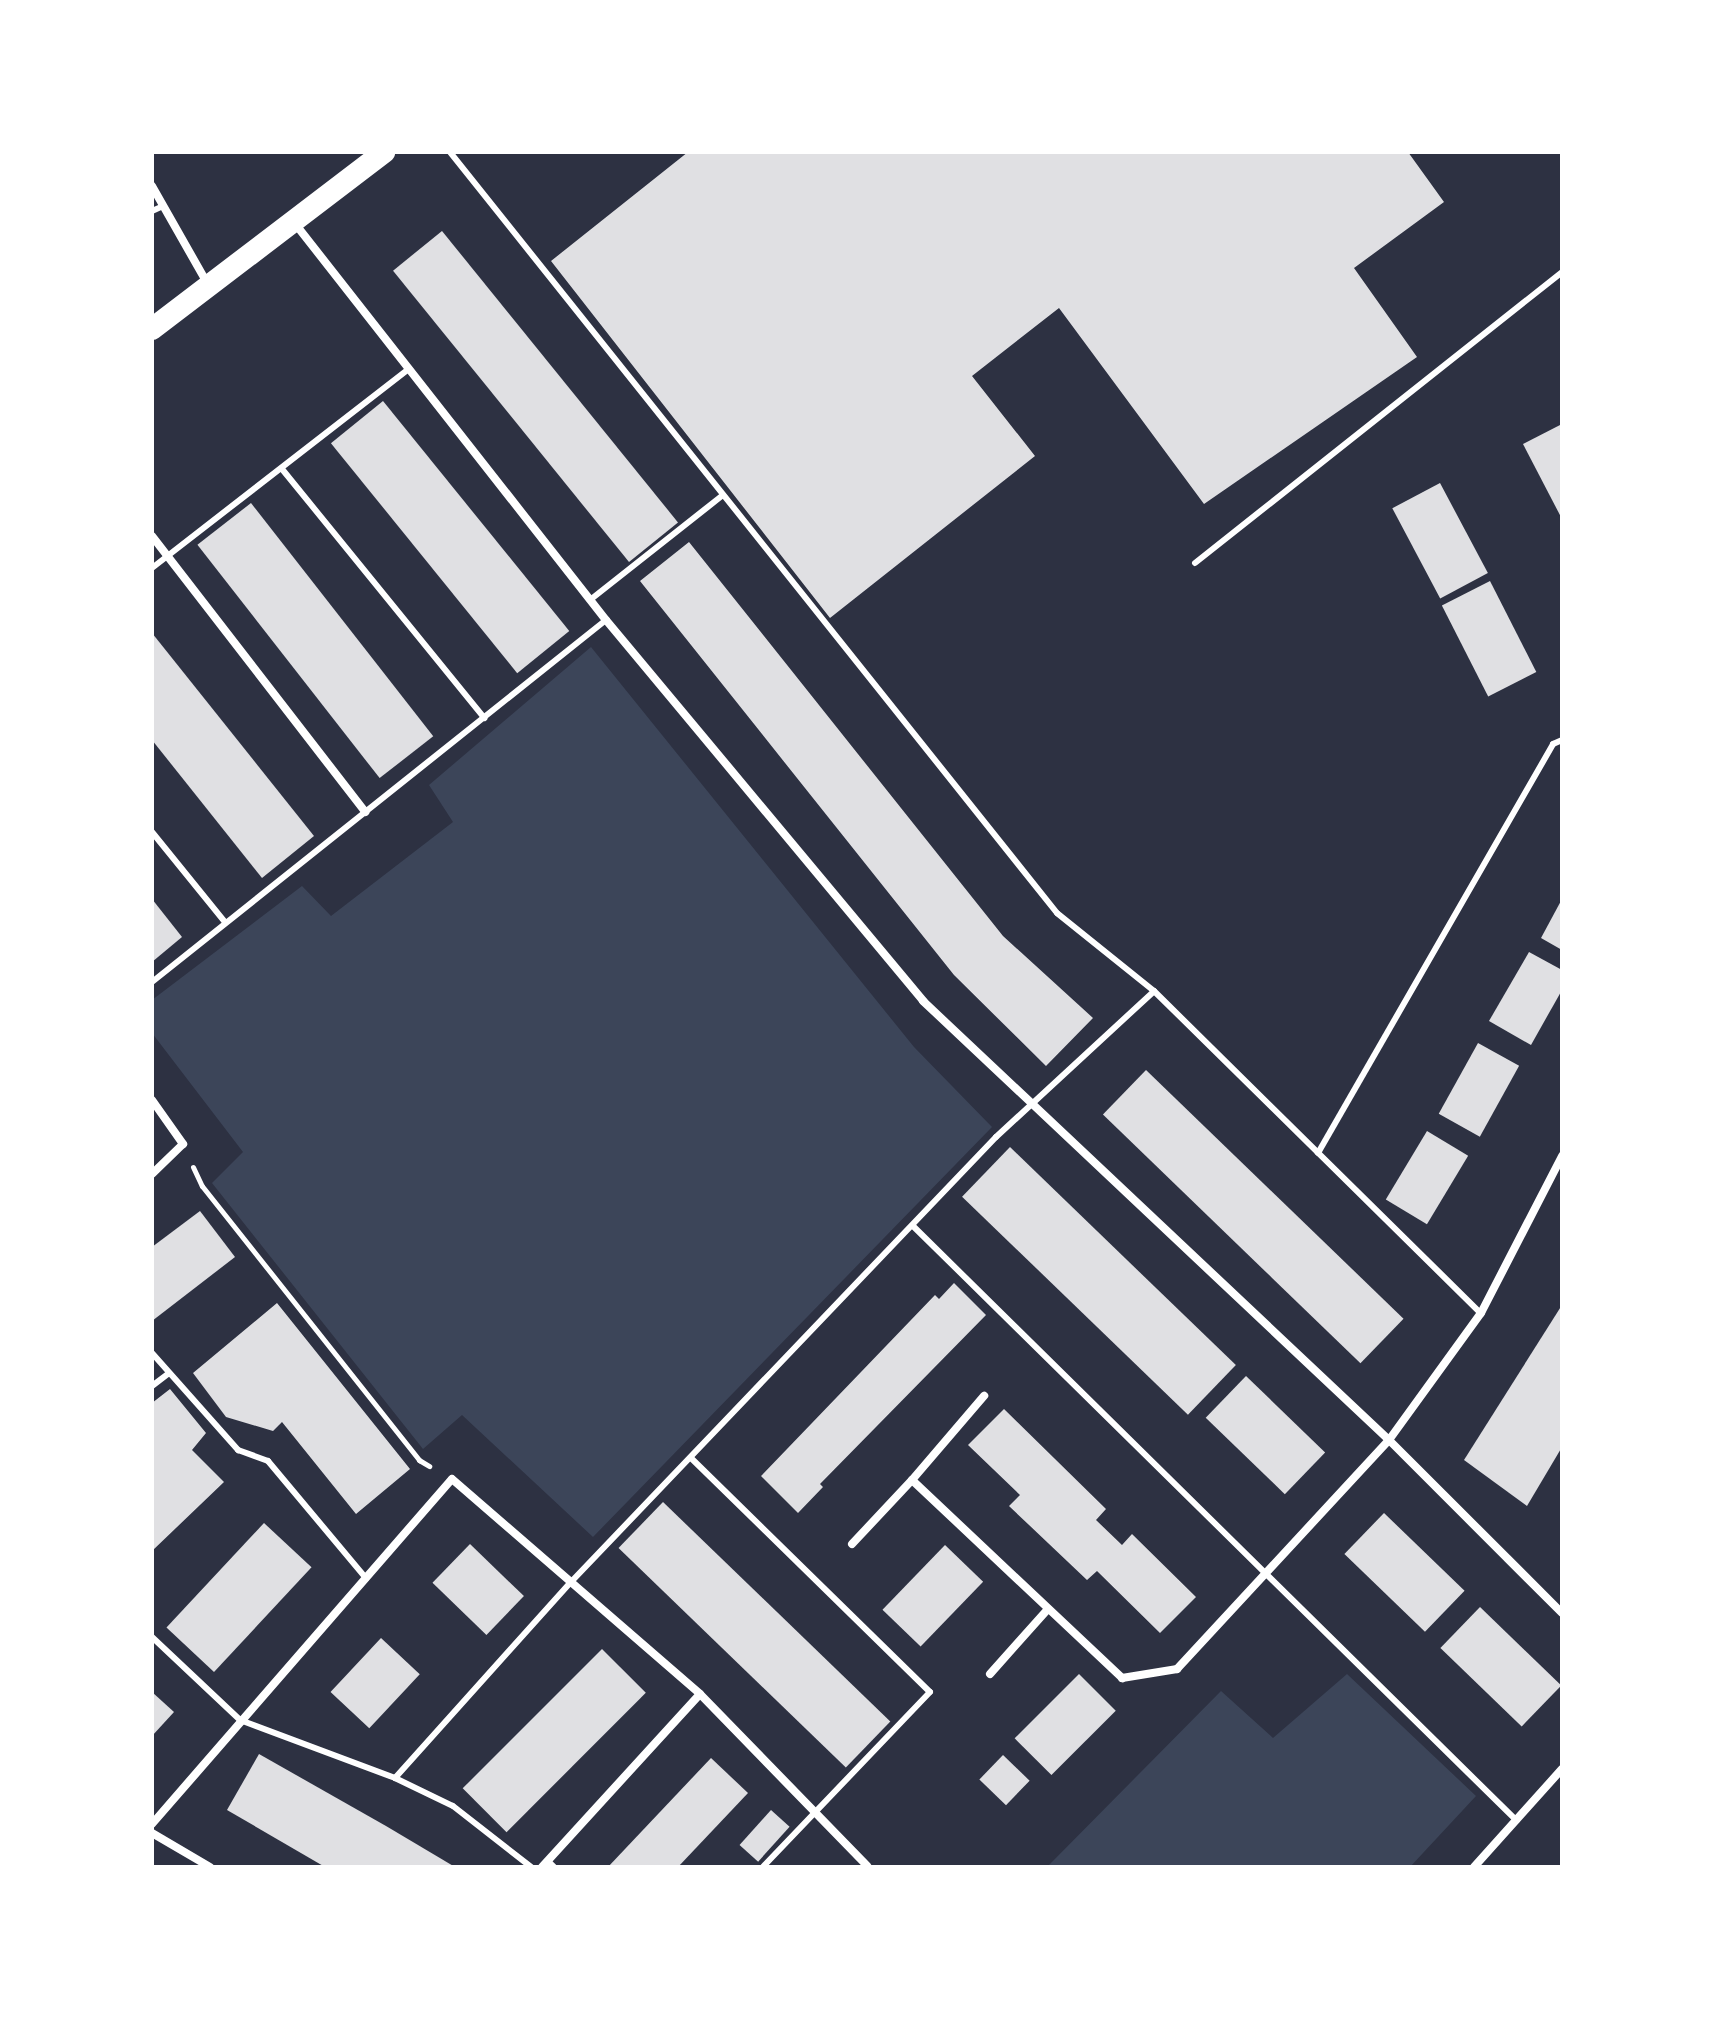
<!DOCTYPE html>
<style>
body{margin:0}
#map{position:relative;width:1714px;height:2019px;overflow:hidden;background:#2d3142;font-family:"DM Sans",sans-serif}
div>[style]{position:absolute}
.green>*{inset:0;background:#3c4559}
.building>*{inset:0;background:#e0e0e3;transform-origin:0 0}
.path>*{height:5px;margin:-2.5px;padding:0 2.5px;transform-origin:2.5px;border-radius:2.5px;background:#fff}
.service>*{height:6px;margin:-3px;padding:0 3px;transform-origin:3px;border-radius:3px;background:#fff}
.minor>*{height:8px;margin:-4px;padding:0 4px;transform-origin:4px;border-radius:4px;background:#fff}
.trunk>*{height:22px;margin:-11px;padding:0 11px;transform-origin:11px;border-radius:11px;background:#fff}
span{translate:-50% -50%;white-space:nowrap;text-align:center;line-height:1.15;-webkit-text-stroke:8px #fff;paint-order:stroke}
.frame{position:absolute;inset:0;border:154px solid #fff;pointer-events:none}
</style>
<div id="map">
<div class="green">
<div style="clip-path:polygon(591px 647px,914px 1047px,992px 1127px,593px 1537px,462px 1415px,423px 1449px,212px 1183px,243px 1152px,152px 1033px,152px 1000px,302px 886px,331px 916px,453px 822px,429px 785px)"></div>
<div style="clip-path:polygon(1347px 1674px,1476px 1796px,1410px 1867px,1047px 1867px,1221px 1691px,1273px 1738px)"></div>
</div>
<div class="building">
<div style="clip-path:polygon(688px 152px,1408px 152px,1444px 202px,1354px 268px,1417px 357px,1204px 504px,1059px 308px,972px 376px,1035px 456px,830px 618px,551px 261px)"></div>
<div style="left:442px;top:231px;width:375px;height:63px;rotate:51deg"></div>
<div style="left:383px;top:401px;width:296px;height:67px;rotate:51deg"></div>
<div style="clip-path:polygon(1562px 424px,1562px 519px,1523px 444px)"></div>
<div style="left:1440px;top:483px;width:102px;height:54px;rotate:62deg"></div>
<div style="left:251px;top:503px;width:296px;height:68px;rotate:52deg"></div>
<div style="clip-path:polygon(689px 542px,1003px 936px,1093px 1018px,1046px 1066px,954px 975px,640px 581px)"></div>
<div style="left:1490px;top:581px;width:102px;height:54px;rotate:63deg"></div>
<div style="clip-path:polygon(152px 633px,314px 836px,262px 878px,152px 740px)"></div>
<div style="clip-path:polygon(152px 899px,182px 937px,152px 962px)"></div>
<div style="clip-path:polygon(1562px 899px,1562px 950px,1541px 938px)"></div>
<div style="clip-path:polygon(1529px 952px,1562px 970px,1562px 990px,1531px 1045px,1489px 1021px)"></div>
<div style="left:1478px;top:1043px;width:47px;height:81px;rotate:29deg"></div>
<div style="left:1146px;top:1070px;width:358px;height:62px;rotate:44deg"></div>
<div style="left:1427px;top:1131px;width:48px;height:80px;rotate:31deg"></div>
<div style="left:1010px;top:1147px;width:314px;height:69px;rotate:44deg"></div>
<div style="clip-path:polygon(200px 1211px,235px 1257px,152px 1321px,152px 1247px)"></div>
<div style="clip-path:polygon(954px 1283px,986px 1315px,820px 1484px,823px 1487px,798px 1513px,761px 1476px,935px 1295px,939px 1299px)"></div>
<div style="clip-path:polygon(277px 1303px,410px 1469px,356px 1514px,282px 1422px,273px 1431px,226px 1417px,193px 1373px)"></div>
<div style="clip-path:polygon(1562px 1305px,1562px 1447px,1527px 1506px,1464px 1460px)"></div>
<div style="left:1246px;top:1376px;width:110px;height:58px;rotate:44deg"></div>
<div style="clip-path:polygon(170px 1389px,206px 1433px,192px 1450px,224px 1482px,152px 1551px,152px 1403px)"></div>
<div style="clip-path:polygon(1004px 1409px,1106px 1509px,1096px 1520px,1122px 1545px,1132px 1534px,1196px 1597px,1160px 1633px,1097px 1571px,1087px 1580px,1009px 1506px,1020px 1495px,968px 1445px)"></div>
<div style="left:663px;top:1502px;width:316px;height:64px;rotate:44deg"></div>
<div style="left:1384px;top:1513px;width:112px;height:57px;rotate:44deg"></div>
<div style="left:264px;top:1523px;width:65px;height:143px;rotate:43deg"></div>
<div style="left:470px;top:1544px;width:75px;height:54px;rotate:44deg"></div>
<div style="left:945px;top:1545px;width:53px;height:90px;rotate:44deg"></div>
<div style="left:1480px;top:1607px;width:113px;height:57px;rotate:44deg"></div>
<div style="left:381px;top:1638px;width:53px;height:74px;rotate:43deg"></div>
<div style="left:602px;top:1649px;width:62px;height:197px;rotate:45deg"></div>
<div style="left:1079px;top:1674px;width:52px;height:91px;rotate:45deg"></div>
<div style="clip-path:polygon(152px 1692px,174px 1712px,152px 1736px)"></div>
<div style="clip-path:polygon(259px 1754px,386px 1826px,455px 1867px,325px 1867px,227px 1810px)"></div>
<div style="left:1003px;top:1755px;width:37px;height:34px;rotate:44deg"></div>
<div style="clip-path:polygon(711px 1758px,748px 1793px,678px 1867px,608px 1867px)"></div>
<div style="left:771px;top:1810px;width:25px;height:47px;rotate:42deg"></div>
</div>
<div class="path">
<div style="left:193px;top:1167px;width:21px;rotate:65deg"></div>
<div style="left:202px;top:1186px;width:350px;rotate:51.6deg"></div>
<div style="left:419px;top:1460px;width:12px;rotate:31deg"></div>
</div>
<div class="service">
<div style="left:152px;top:211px;width:12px;rotate:-24deg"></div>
<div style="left:282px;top:469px;width:321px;rotate:50.9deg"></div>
<div style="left:1195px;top:563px;width:468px;rotate:-38.4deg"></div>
<div style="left:152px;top:568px;width:325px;rotate:-37.8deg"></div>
<div style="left:590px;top:600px;width:169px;rotate:-38.3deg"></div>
<div style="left:152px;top:832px;width:116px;rotate:51deg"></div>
<div style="left:152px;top:982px;width:581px;rotate:-38.57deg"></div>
<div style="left:1154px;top:991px;width:459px;rotate:44.6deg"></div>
<div style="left:1318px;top:1153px;width:472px;rotate:-60.1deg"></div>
<div style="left:1553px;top:744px;width:10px;rotate:-24deg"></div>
<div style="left:914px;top:1227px;width:846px;rotate:44.57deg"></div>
<div style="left:152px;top:1353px;width:130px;rotate:48.4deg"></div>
<div style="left:238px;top:1450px;width:32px;rotate:20deg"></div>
<div style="left:268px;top:1461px;width:153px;rotate:50.1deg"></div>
<div style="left:152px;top:1386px;width:20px;rotate:-37deg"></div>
<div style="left:692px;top:1459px;width:333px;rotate:44.4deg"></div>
<div style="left:930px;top:1692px;width:242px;rotate:133.7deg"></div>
<div style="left:152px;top:1637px;width:121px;rotate:43.3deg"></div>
<div style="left:240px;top:1720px;width:165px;rotate:20.5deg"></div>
<div style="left:395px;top:1778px;width:64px;rotate:25.8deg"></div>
<div style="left:453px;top:1806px;width:99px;rotate:38deg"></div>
<div style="left:395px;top:1778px;width:263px;rotate:-48.1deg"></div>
<div style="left:571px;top:1582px;width:615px;rotate:-46.32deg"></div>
<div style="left:996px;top:1137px;width:215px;rotate:-42.7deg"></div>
<div style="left:1154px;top:991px;width:124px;rotate:-141.2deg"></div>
<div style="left:1057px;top:913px;width:973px;rotate:-128.58deg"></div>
<div style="left:548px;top:1861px;width:8px;rotate:45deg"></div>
</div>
<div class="minor">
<div style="left:152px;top:186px;width:112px;rotate:60.4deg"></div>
<div style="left:293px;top:221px;width:507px;rotate:51.89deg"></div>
<div style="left:606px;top:620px;width:496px;rotate:50.2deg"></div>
<div style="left:923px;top:1001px;width:640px;rotate:43.29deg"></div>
<div style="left:1389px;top:1440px;width:245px;rotate:45deg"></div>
<div style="left:152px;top:536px;width:349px;rotate:52.3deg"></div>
<div style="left:152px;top:1100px;width:54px;rotate:54.8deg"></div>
<div style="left:183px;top:1144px;width:43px;rotate:135.9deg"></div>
<div style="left:912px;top:1480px;width:111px;rotate:-49.4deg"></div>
<div style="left:852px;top:1544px;width:88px;rotate:-46.8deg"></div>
<div style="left:912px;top:1480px;width:289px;rotate:43.3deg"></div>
<div style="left:1122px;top:1678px;width:56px;rotate:-9.3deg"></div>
<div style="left:1177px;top:1669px;width:312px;rotate:-47.2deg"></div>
<div style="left:1389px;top:1440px;width:157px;rotate:-54.1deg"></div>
<div style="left:1481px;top:1313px;width:177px;rotate:-62.7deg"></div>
<div style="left:990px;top:1674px;width:87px;rotate:-48.3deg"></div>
<div style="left:152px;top:1824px;width:457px;rotate:-49deg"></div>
<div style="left:452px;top:1479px;width:328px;rotate:40.9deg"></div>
<div style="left:700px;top:1694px;width:240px;rotate:45.8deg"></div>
<div style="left:152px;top:1833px;width:67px;rotate:30.4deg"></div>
<div style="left:542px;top:1867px;width:234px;rotate:-47.6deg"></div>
<div style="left:1474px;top:1867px;width:132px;rotate:-48.1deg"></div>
</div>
<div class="trunk">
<div style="left:152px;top:329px;width:292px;rotate:-37.3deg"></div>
</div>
<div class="frame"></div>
</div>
